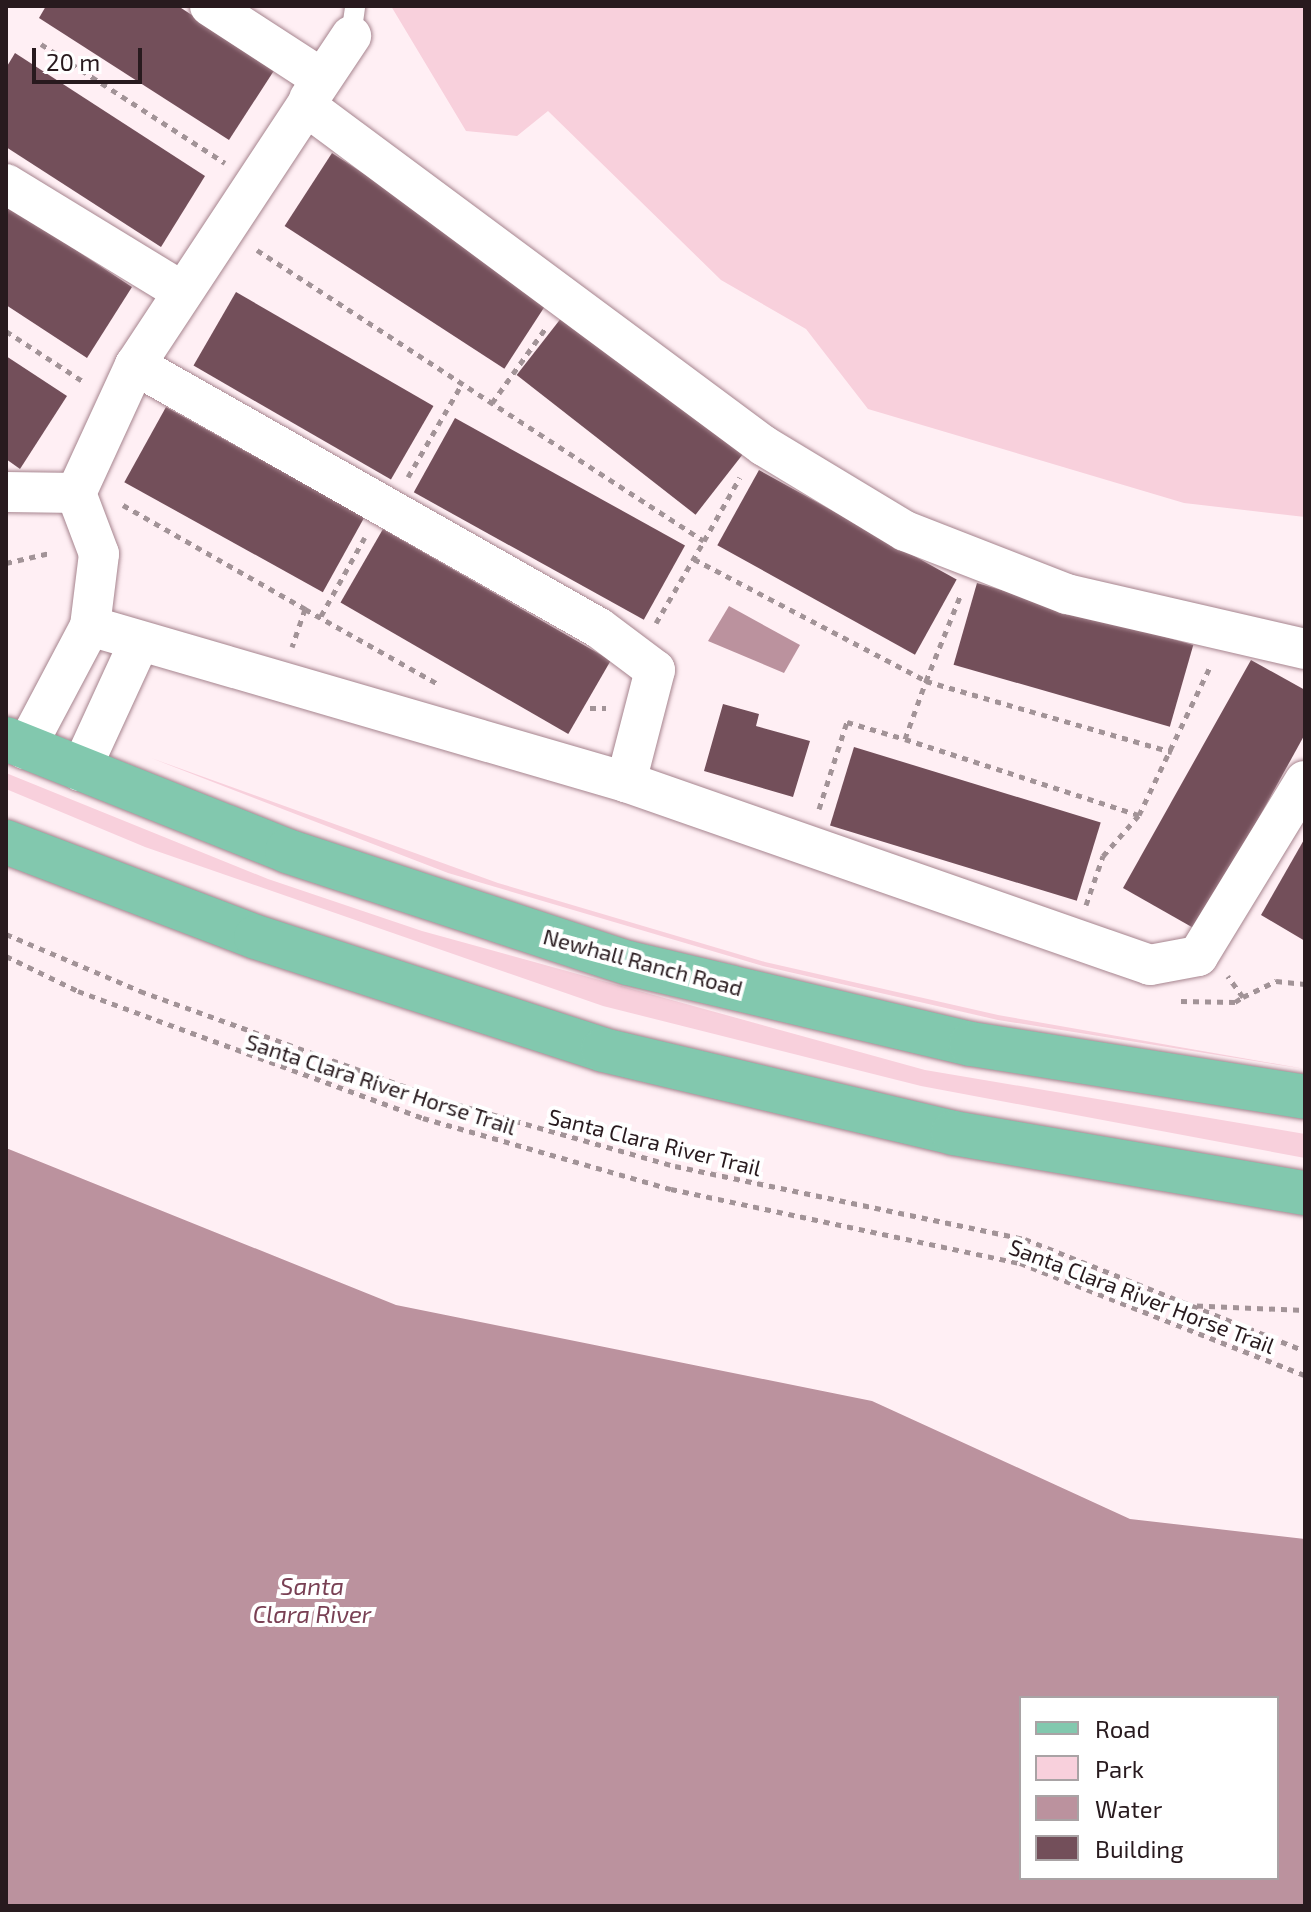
<!DOCTYPE html>
<style>
body{margin:0}
#map{position:relative;width:1311px;height:1912px;overflow:hidden;background:#ffeff4;font-family:"Exo 2",sans-serif}
div>[style]{position:absolute}
.green>*{inset:0;background:#f8d0dc}
.water>*{inset:0;background:#bb929e}
.building>*{inset:0;background:#734f5a;transform-origin:0 0}
.path>*{height:5px;margin-top:-2.5px;transform-origin:0;background:repeating-linear-gradient(90deg,#a29397 0 6px,transparent 0 12px)}
.roads{filter:drop-shadow(0 0 2px #a6848e) drop-shadow(0 0 2px #a6848e)}
.lane>*{height:20px;margin:-10px;padding:0 10px;transform-origin:10px;border-radius:10px;background:#fff}
.street>*{height:40px;margin:-20px;padding:0 20px;transform-origin:20px;border-radius:20px;background:#fff}
.primary>*{height:44px;margin:-22px;padding:0 22px;transform-origin:22px;border-radius:22px;background:#82c8ae}
span{translate:-50% -50%;white-space:nowrap;text-align:center;line-height:1.15;-webkit-text-stroke:8px #fff;paint-order:stroke}
.street-label{font-size:22px;color:#281a1e}
.water-label{font-size:24px;color:#794054;font-style:italic}
.frame{position:absolute;inset:0;border:8px solid #281a1e;pointer-events:none}
.legend{position:absolute;left:1019px;top:1696px;width:260px;height:184px;box-sizing:border-box;background:#fff;border:2px solid #a9a3a5;margin:0;padding:10px 14px;list-style:none;font-size:24px;color:#281a1e}
.legend li{display:flex;align-items:center;gap:16px;height:40px}
.legend b{width:40px;border:2px solid #a9a3a5}
.scale{position:absolute;left:32px;top:48px;width:110px;height:36px;box-sizing:border-box;border:4px solid #281a1e;border-top:0;padding-left:10px;font-size:24px;line-height:28px;white-space:nowrap;color:#281a1e;-webkit-text-stroke:6px #fff;paint-order:stroke}
</style>
<div id="map">
<div class="green">
<div style="clip-path:polygon(391px 6px,1305px 6px,1305px 517px,1184px 503px,868px 409px,806px 329px,721px 280px,548px 111px,517px 136px,466px 131px)"></div>
<div style="clip-path:polygon(151px 758px,498px 883px,765px 962px,998px 1015px,1305px 1069px,998px 1020px,763px 966px,448px 873px)"></div>
<div style="clip-path:polygon(6px 773px,268px 879px,422px 931px,925px 1070px,1305px 1134px,1305px 1158px,921px 1086px,603px 1006px,145px 847px,6px 789px)"></div>
</div>
<div class="water">
<div style="clip-path:polygon(729px 606px,800px 645px,784px 673px,708px 641px)"></div>
<div style="clip-path:polygon(evenodd,6px 1148px,396px 1305px,872px 1401px,1130px 1519px,1305px 1539px,1305px 1906px,6px 1906px,6px 1148px,1021px 1698px,1277px 1698px,1277px 1878px,1021px 1878px,1021px 1698px)"></div>
</div>
<div class="building">
<div style="clip-path:polygon(46px 6px,178px 6px,275px 69px,229px 140px,39px 18px)"></div>
<div style="clip-path:polygon(15px 53px,205px 176px,161px 247px,6px 147px,6px 68px)"></div>
<div style="left:332px;top:153px;width:262px;height:87px;rotate:33deg"></div>
<div style="clip-path:polygon(6px 204px,132px 287px,87px 358px,6px 305px)"></div>
<div style="left:236px;top:292px;width:228px;height:85px;rotate:30deg"></div>
<div style="left:569px;top:308px;width:227px;height:85px;rotate:38deg"></div>
<div style="clip-path:polygon(6px 356px,67px 396px,20px 469px,6px 459px)"></div>
<div style="left:166px;top:407px;width:227px;height:86px;rotate:29deg"></div>
<div style="left:455px;top:418px;width:263px;height:85px;rotate:29deg"></div>
<div style="left:759px;top:470px;width:226px;height:86px;rotate:29deg"></div>
<div style="left:383px;top:529px;width:263px;height:85px;rotate:30deg"></div>
<div style="left:977px;top:583px;width:225px;height:85px;rotate:16deg"></div>
<div style="clip-path:polygon(1251px 660px,1305px 690px,1305px 734px,1197px 930px,1123px 888px)"></div>
<div style="clip-path:polygon(723px 704px,759px 714px,756px 726px,810px 741px,793px 797px,704px 771px)"></div>
<div style="left:854px;top:747px;width:258px;height:82px;rotate:17deg"></div>
<div style="clip-path:polygon(1305px 838px,1305px 941px,1261px 915px)"></div>
</div>
<div class="path">
<div style="left:41px;top:44px;width:219px;rotate:32.9deg"></div>
<div style="left:257px;top:250px;width:533px;rotate:33.06deg"></div>
<div style="left:704px;top:541px;width:73px;rotate:-60.6deg"></div>
<div style="left:6px;top:331px;width:93px;rotate:33.2deg"></div>
<div style="left:492px;top:403px;width:91px;rotate:-54.4deg"></div>
<div style="left:408px;top:477px;width:108px;rotate:-59.9deg"></div>
<div style="left:123px;top:505px;width:210px;rotate:29.7deg"></div>
<div style="left:305px;top:609px;width:40px;rotate:108.9deg"></div>
<div style="left:694px;top:559px;width:262px;rotate:27.7deg"></div>
<div style="left:926px;top:681px;width:94px;rotate:-68.1deg"></div>
<div style="left:6px;top:563px;width:45px;rotate:-12.8deg"></div>
<div style="left:305px;top:609px;width:155px;rotate:29.4deg"></div>
<div style="left:321px;top:616px;width:90px;rotate:-60.9deg"></div>
<div style="left:656px;top:623px;width:95px;rotate:-59.7deg"></div>
<div style="left:590px;top:708px;width:16px"></div>
<div style="left:905px;top:739px;width:246px;rotate:18deg"></div>
<div style="left:1139px;top:815px;width:164px;rotate:-64.4deg"></div>
<div style="left:819px;top:809px;width:91px;rotate:-72.2deg"></div>
<div style="left:847px;top:722px;width:60px;rotate:16.3deg"></div>
<div style="left:905px;top:739px;width:62px;rotate:-70.1deg"></div>
<div style="left:926px;top:681px;width:256px;rotate:16.1deg"></div>
<div style="left:1086px;top:905px;width:52px;rotate:-70.9deg"></div>
<div style="left:1103px;top:856px;width:55px;rotate:-48.7deg"></div>
<div style="left:6px;top:934px;width:146px;rotate:23deg"></div>
<div style="left:140px;top:991px;width:324px;rotate:19.8deg"></div>
<div style="left:445px;top:1101px;width:239px;rotate:15.8deg"></div>
<div style="left:675px;top:1166px;width:358px;rotate:11.8deg"></div>
<div style="left:1025px;top:1239px;width:302px;rotate:21.8deg"></div>
<div style="left:6px;top:956px;width:80px;rotate:25.9deg"></div>
<div style="left:78px;top:991px;width:368px;rotate:20.2deg"></div>
<div style="left:423px;top:1118px;width:258px;rotate:16deg"></div>
<div style="left:671px;top:1189px;width:357px;rotate:12deg"></div>
<div style="left:1020px;top:1263px;width:306px;rotate:21.5deg"></div>
<div style="left:1243px;top:997px;width:37px;rotate:-26deg"></div>
<div style="left:1276px;top:981px;width:29px;rotate:6deg"></div>
<div style="left:1181px;top:1001px;width:54px;rotate:1.1deg"></div>
<div style="left:1235px;top:1002px;width:9px;rotate:-32deg"></div>
<div style="left:1243px;top:997px;width:26px;rotate:-126deg"></div>
<div style="left:1185px;top:1305px;width:120px;rotate:2.4deg"></div>
</div>
<div class="roads">
<div class="lane">
<div style="left:351px;top:36px;width:30px;rotate:-82deg"></div>
</div>
<div class="street">
<div style="left:210px;top:6px;width:132px;rotate:33deg"></div>
<div style="left:309px;top:99px;width:76px;rotate:-56.3deg"></div>
<div style="left:6px;top:184px;width:207px;rotate:31.4deg"></div>
<div style="left:135px;top:365px;width:533px;rotate:29.55deg"></div>
<div style="left:599px;top:628px;width:70px;rotate:36.9deg"></div>
<div style="left:655px;top:670px;width:116px;rotate:104.5deg"></div>
<div style="left:6px;top:492px;width:70px;rotate:0.8deg"></div>
<div style="left:1305px;top:649px;width:244px;rotate:-167deg"></div>
<div style="left:1067px;top:594px;width:174px;rotate:-158.7deg"></div>
<div style="left:905px;top:531px;width:165px;rotate:-148.9deg"></div>
<div style="left:764px;top:446px;width:570px;rotate:-143.41deg"></div>
<div style="left:306px;top:106px;width:310px;rotate:123.4deg"></div>
<div style="left:135px;top:365px;width:141px;rotate:114.7deg"></div>
<div style="left:76px;top:493px;width:65px;rotate:69.3deg"></div>
<div style="left:99px;top:554px;width:73px;rotate:97.1deg"></div>
<div style="left:90px;top:626px;width:558px;rotate:16.23deg"></div>
<div style="left:626px;top:782px;width:555px;rotate:19.25deg"></div>
<div style="left:1150px;top:965px;width:49px;rotate:-10.6deg"></div>
<div style="left:1198px;top:956px;width:205px;rotate:-58.6deg"></div>
<div style="left:25px;top:749px;width:139px;rotate:-62.1deg"></div>
<div style="left:80px;top:771px;width:141px;rotate:-65.3deg"></div>
</div>
<div class="primary">
<div style="left:6px;top:739px;width:302px;rotate:21.7deg"></div>
<div style="left:287px;top:851px;width:359px;rotate:18.2deg"></div>
<div style="left:628px;top:963px;width:352px;rotate:13.3deg"></div>
<div style="left:971px;top:1044px;width:338px;rotate:9deg"></div>
<div style="left:6px;top:842px;width:267px;rotate:20.8deg"></div>
<div style="left:256px;top:937px;width:365px;rotate:18deg"></div>
<div style="left:603px;top:1050px;width:360px;rotate:13.3deg"></div>
<div style="left:953px;top:1133px;width:357px;rotate:9.7deg"></div>
</div>
</div>
<div class="street-label">
<span style="left:643px;top:962px;rotate:15deg">Newhall Ranch Road</span>
<span style="left:381px;top:1084px;rotate:18deg">Santa Clara River Horse Trail</span>
<span style="left:655px;top:1142px;rotate:14deg">Santa Clara River Trail</span>
<span style="left:1142px;top:1296px;rotate:21deg">Santa Clara River Horse Trail</span>
</div>
<div class="water-label">
<span style="left:312px;top:1600px">Santa<br>Clara River</span>
</div>
<div class="frame"></div>
<ul class="legend">
<li><b style="height:10px;background:#82c8ae"></b>Road</li>
<li><b style="height:22px;background:#f8d0dc"></b>Park</li>
<li><b style="height:22px;background:#bb929e"></b>Water</li>
<li><b style="height:22px;background:#734f5a"></b>Building</li>
</ul>
<div class="scale">20 m</div>
</div>
